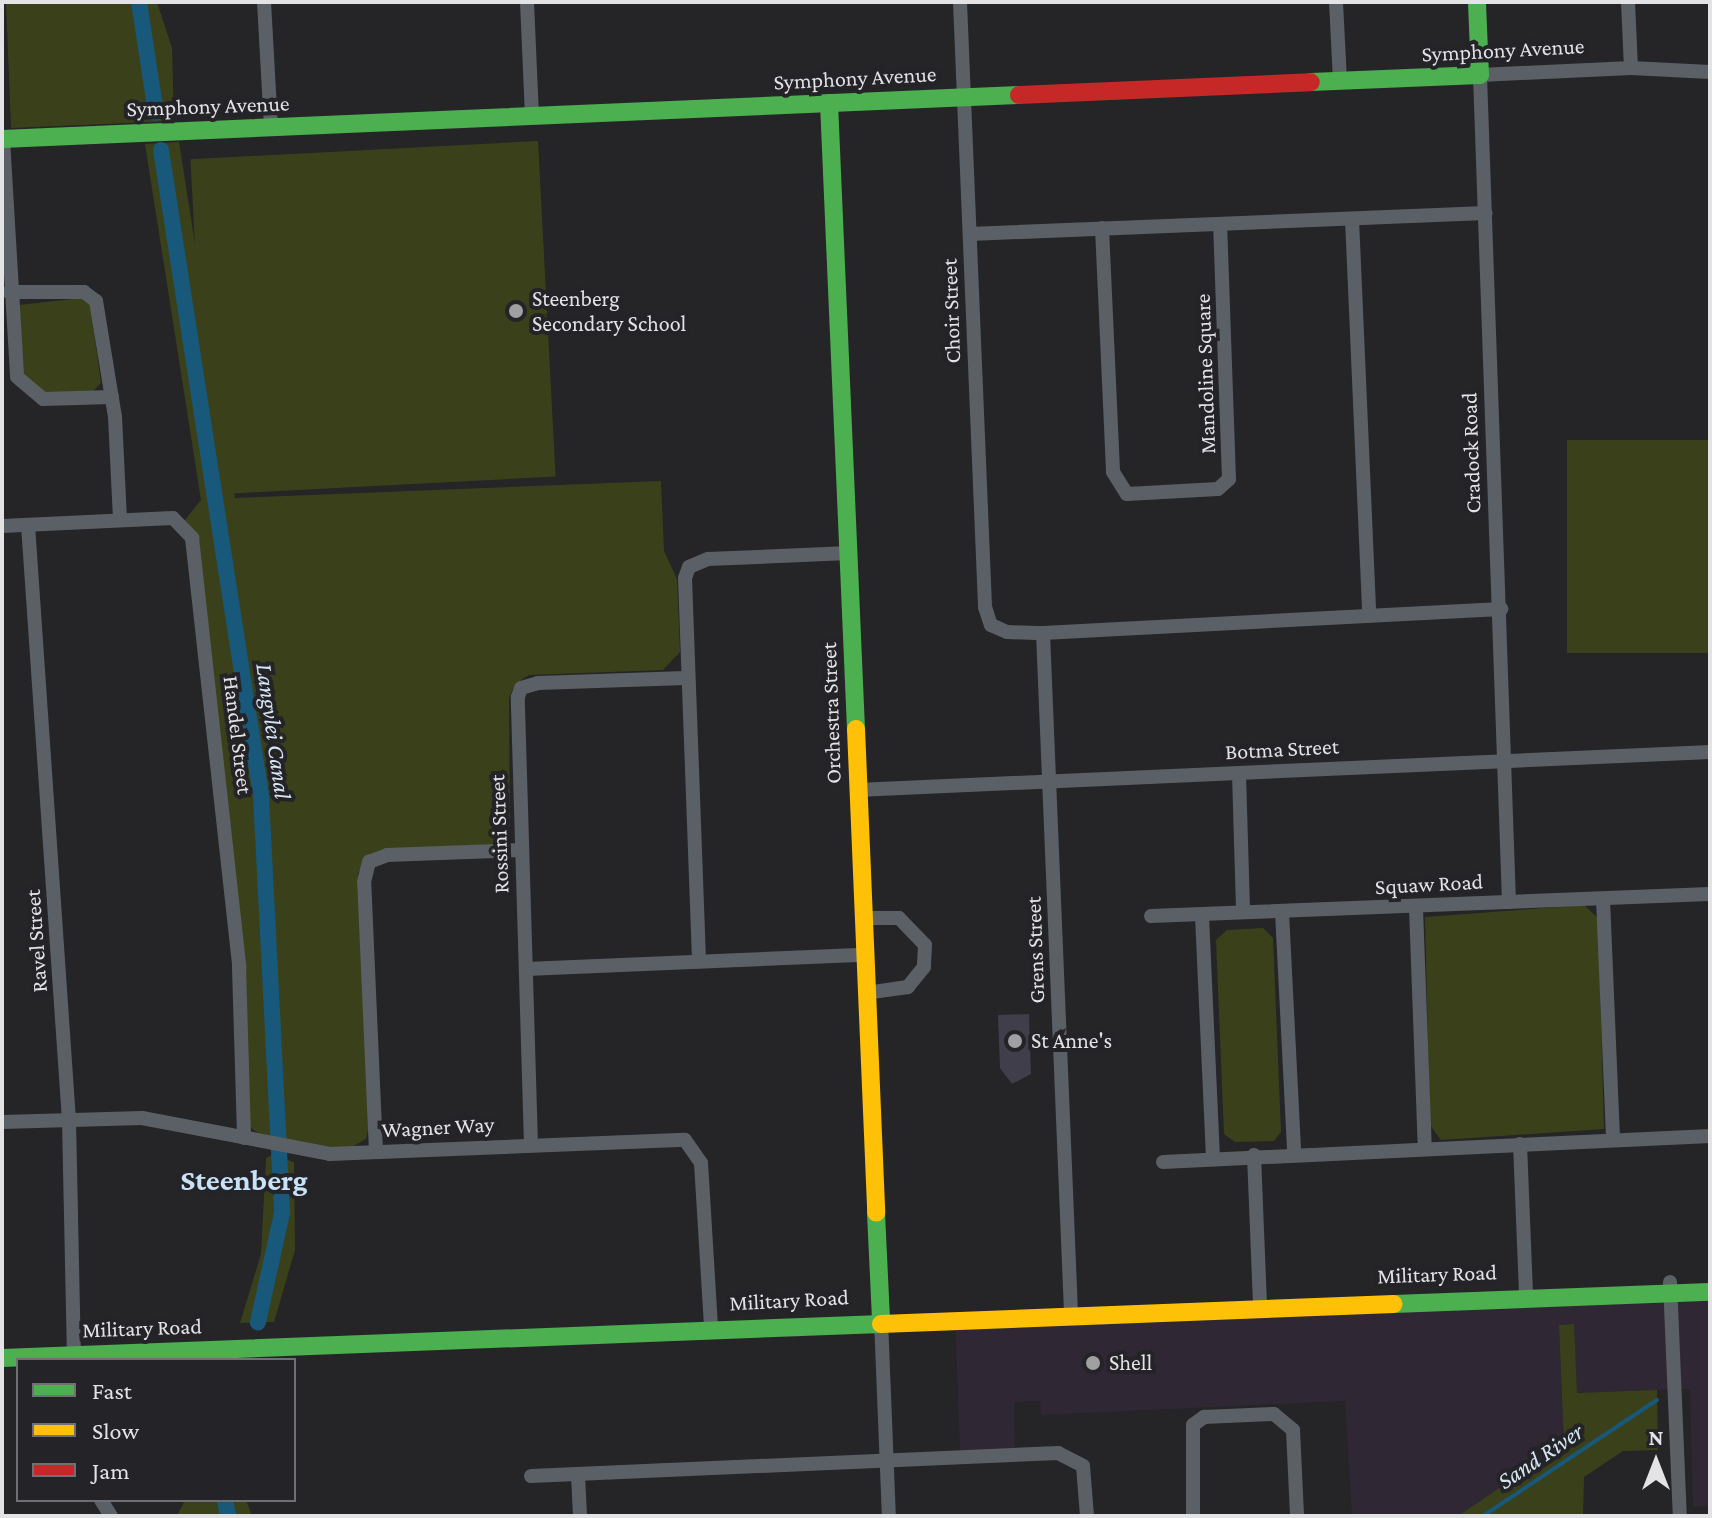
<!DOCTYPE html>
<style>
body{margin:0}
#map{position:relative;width:1712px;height:1518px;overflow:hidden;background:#252427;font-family:"Crimson Pro",serif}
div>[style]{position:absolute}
.commercial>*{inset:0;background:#2f2734}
.green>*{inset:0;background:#3a411a;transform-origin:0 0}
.stream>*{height:4px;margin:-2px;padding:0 2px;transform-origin:2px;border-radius:2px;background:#18587a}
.canal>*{height:16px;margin:-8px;padding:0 8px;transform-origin:8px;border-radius:8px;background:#18587a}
.building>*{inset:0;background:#403e4a}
.street>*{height:14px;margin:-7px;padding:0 7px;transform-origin:7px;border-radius:7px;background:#5b6066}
.fast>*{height:18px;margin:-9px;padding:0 9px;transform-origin:9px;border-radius:9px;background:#4caf50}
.slow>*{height:18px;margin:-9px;padding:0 9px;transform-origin:9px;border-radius:9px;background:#ffc107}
.jam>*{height:18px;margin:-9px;padding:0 9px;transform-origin:9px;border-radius:9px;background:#c62828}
.dots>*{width:22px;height:22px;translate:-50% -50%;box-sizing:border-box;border:4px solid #242328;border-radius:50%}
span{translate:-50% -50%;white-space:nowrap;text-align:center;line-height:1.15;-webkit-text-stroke:8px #242328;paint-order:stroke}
.street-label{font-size:22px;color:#e3e2e5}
.poi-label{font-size:22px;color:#e3e2e5}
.left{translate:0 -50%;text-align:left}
.water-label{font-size:24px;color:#d6e7f3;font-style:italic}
.district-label{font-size:30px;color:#c8e2f7;font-weight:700}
.frame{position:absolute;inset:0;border:4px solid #e3e2e5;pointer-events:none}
.legend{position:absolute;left:16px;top:1358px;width:280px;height:144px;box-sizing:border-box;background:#242328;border:2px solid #706f74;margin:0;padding:10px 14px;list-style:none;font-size:24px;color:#e3e2e5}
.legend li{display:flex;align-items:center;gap:16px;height:40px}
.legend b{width:40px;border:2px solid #706f74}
.north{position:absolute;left:1616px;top:1422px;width:80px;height:80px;-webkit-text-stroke:6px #242328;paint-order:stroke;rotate:0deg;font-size:22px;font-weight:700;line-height:32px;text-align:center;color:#e3e2e5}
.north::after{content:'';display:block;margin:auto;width:28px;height:36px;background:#e3e2e5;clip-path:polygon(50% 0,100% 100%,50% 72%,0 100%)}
</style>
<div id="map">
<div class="commercial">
<div style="clip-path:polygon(1710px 1292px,1710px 1506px,1693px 1507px,1690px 1389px,1577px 1393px,1573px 1324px,1559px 1325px,1564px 1444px,1458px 1516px,1352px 1516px,1345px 1401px,1041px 1415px,1040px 1401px,1014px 1402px,1015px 1450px,960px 1453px,955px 1318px)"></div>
</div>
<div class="green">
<div style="clip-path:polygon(6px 2px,157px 2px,172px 48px,174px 121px,11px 128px)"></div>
<div style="left:538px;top:141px;width:336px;height:348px;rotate:87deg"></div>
<div style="clip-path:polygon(179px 142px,235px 498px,661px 481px,664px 551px,677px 579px,680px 652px,663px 670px,529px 675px,515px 684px,509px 698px,510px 837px,499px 844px,380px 850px,358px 873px,369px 1126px,366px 1139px,352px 1147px,322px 1148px,260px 1135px,250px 1127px,185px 520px,201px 500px,145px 144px)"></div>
<div style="clip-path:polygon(82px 298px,90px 304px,101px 383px,93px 391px,49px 395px,22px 379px,19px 305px)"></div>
<div style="left:1710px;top:440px;width:213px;height:143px;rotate:90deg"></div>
<div style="clip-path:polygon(1584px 905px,1598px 918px,1604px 1129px,1441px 1140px,1430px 1125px,1425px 917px)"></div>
<div style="clip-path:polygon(1263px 928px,1273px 938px,1281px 1132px,1274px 1141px,1235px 1142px,1224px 1134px,1216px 940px,1227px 930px)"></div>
<div style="clip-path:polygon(272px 1155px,294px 1162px,295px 1250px,274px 1322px,240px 1323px,261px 1254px,266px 1158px)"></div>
<div style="clip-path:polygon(1574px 1324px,1577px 1393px,1657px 1390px,1658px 1450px,1623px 1451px,1584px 1477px,1583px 1516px,1458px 1516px,1564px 1444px,1559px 1325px)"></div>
<div style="clip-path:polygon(185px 1500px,246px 1500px,252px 1516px,177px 1516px)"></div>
</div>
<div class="stream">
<div style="left:1483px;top:1516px;width:209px;rotate:-33.7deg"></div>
</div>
<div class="canal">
<div style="left:139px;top:2px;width:112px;rotate:81.3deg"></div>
<div style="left:161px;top:150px;width:653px;rotate:81.19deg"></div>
<div style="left:261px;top:795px;width:419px;rotate:87.1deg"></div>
<div style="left:282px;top:1213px;width:112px;rotate:102.4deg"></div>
<div style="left:225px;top:1500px;width:16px;rotate:79deg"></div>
</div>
<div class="building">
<div style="clip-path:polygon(1029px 1014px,1031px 1074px,1012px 1084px,1000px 1068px,998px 1015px)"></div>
</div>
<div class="street">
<div style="left:264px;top:2px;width:125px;rotate:86.8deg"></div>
<div style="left:527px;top:2px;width:114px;rotate:87.5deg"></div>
<div style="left:960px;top:2px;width:606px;rotate:87.63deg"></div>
<div style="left:985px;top:607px;width:19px;rotate:72deg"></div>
<div style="left:991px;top:625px;width:17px;rotate:24deg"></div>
<div style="left:1007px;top:632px;width:36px;rotate:2deg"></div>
<div style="left:1043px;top:633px;width:459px;rotate:-3deg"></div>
<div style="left:1336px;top:2px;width:78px;rotate:87.1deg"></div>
<div style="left:1628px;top:2px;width:66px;rotate:87.4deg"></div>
<div style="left:3px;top:139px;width:238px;rotate:86.6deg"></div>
<div style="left:17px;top:377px;width:34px;rotate:40deg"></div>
<div style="left:43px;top:399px;width:69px;rotate:-1.7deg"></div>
<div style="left:1352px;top:219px;width:397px;rotate:87.5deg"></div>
<div style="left:1102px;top:228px;width:244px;rotate:87.4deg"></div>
<div style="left:1113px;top:472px;width:26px;rotate:58deg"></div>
<div style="left:1127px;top:494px;width:91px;rotate:-3.1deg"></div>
<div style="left:1218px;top:489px;width:15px;rotate:-42deg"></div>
<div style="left:1229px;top:479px;width:255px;rotate:-92deg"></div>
<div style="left:970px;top:234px;width:516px;rotate:-2.33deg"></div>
<div style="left:9px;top:292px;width:75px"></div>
<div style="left:84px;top:292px;width:15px;rotate:37deg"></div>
<div style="left:96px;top:301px;width:118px;rotate:80.7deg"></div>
<div style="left:115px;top:417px;width:102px;rotate:87.2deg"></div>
<div style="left:28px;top:525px;width:596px;rotate:86.06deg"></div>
<div style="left:69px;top:1120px;width:240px;rotate:88.8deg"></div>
<div style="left:2px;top:526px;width:171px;rotate:-2.7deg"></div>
<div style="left:173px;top:518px;width:28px;rotate:46deg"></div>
<div style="left:192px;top:538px;width:432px;rotate:83.7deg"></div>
<div style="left:239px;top:967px;width:171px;rotate:88.3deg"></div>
<div style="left:1043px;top:633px;width:681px;rotate:87.64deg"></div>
<div style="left:1239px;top:774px;width:138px;rotate:88.3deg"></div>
<div style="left:857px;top:790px;width:854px;rotate:-2.55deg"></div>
<div style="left:1603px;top:899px;width:241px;rotate:87.6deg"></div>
<div style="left:1509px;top:902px;width:828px;rotate:-92.01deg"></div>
<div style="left:1480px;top:75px;width:151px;rotate:-2.7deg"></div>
<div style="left:1631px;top:68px;width:79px;rotate:2.9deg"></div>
<div style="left:1416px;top:908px;width:240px;rotate:87.9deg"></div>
<div style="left:1282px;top:912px;width:241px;rotate:87.1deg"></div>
<div style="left:1151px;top:916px;width:559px;rotate:-2.25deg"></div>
<div style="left:1202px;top:916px;width:241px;rotate:87.4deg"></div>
<div style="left:863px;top:918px;width:36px"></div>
<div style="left:899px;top:918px;width:37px;rotate:46deg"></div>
<div style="left:925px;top:945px;width:22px;rotate:93deg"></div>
<div style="left:924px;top:967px;width:26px;rotate:129deg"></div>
<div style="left:908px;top:987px;width:42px;rotate:171.9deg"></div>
<div style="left:699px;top:960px;width:382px;rotate:-92.1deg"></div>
<div style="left:685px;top:578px;width:12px;rotate:-70deg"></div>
<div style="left:689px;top:567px;width:21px;rotate:-23deg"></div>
<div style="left:708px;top:559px;width:141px;rotate:-2.4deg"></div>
<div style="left:526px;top:969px;width:338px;rotate:-2.4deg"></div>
<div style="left:2px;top:1122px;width:140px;rotate:-1.6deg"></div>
<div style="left:142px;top:1118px;width:191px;rotate:10.8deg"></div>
<div style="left:330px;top:1154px;width:355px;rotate:-2.3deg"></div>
<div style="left:685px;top:1140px;width:28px;rotate:55deg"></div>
<div style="left:701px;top:1163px;width:165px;rotate:86.5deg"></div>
<div style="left:1520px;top:1144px;width:150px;rotate:87.7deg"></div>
<div style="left:531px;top:1145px;width:448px;rotate:-91.7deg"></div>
<div style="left:518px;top:697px;width:9px;rotate:-72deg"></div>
<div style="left:521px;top:688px;width:18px;rotate:-16deg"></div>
<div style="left:538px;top:683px;width:148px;rotate:-1.9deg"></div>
<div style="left:376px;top:1152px;width:270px;rotate:-92.5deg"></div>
<div style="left:364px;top:882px;width:21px;rotate:-76deg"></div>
<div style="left:369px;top:862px;width:19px;rotate:-21deg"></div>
<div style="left:387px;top:855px;width:135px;rotate:-2.1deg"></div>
<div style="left:1254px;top:1155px;width:151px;rotate:87.7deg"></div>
<div style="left:1163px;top:1162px;width:548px;rotate:-2.72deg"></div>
<div style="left:1670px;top:1282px;width:234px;rotate:87.6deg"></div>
<div style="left:881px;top:1320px;width:196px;rotate:87.7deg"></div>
<div style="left:578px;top:1475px;width:41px;rotate:87.2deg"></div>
<div style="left:531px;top:1476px;width:528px;rotate:-2.5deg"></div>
<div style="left:1058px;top:1453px;width:28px;rotate:27deg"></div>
<div style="left:1083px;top:1466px;width:50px;rotate:85.4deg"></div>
<div style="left:101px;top:1500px;width:19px;rotate:58deg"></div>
<div style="left:1193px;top:1516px;width:91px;rotate:-90deg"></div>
<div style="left:1193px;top:1425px;width:14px;rotate:-36deg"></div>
<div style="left:1204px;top:1417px;width:70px;rotate:-2.5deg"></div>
<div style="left:1274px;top:1414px;width:25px;rotate:40deg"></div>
<div style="left:1293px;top:1430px;width:86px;rotate:87.3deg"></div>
</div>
<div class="fast">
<div style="left:1311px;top:82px;width:169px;rotate:-2.4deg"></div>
<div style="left:1480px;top:75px;width:73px;rotate:-92.4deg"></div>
<div style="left:829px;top:103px;width:627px;rotate:87.53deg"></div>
<div style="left:2px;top:139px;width:1018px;rotate:-2.48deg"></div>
<div style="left:876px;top:1213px;width:107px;rotate:87.3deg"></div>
<div style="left:1394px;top:1304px;width:316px;rotate:-2.2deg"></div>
<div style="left:2px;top:1358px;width:880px;rotate:-2.22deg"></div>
</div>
<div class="slow">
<div style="left:856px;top:729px;width:484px;rotate:87.6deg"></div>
<div style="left:881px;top:1324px;width:513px;rotate:-2.23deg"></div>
</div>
<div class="jam">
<div style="left:1019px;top:95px;width:292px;rotate:-2.5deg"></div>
</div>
<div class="dots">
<div style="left:516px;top:311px;background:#a0a0a2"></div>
<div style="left:1015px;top:1041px;background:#a0a0a2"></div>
<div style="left:1093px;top:1363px;background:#a0a0a2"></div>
</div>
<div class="street-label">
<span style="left:1503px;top:50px;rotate:-3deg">Symphony Avenue</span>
<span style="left:855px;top:78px;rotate:-3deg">Symphony Avenue</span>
<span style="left:208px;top:106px;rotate:-2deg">Symphony Avenue</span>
<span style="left:951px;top:311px;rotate:-92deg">Choir Street</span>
<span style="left:1205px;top:374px;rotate:-92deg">Mandoline Square</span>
<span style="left:1471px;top:453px;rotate:-92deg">Cradock Road</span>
<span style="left:831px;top:713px;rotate:-92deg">Orchestra Street</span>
<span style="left:238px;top:735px;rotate:83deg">Handel Street</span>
<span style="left:1282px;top:749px;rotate:-3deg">Botma Street</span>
<span style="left:499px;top:834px;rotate:-92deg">Rossini Street</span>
<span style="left:1429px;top:884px;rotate:-3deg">Squaw Road</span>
<span style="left:36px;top:941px;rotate:-94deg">Ravel Street</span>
<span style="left:1035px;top:950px;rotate:-92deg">Grens Street</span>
<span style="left:438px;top:1127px;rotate:-3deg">Wagner Way</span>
<span style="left:1437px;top:1274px;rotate:-2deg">Military Road</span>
<span style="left:789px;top:1300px;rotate:-3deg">Military Road</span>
<span style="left:142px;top:1328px;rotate:-2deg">Military Road</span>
</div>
<div class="poi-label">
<span class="left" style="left:532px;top:311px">Steenberg<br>Secondary School</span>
<span class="left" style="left:1031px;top:1041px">St Anne's</span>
<span class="left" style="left:1109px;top:1363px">Shell</span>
</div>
<div class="water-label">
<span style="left:274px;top:731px;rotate:82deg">Langvlei Canal</span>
<span style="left:1540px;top:1456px;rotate:-34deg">Sand River</span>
</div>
<div class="district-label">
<span style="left:244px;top:1180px">Steenberg</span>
</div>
<div class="frame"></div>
<ul class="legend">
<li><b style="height:10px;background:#4caf50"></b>Fast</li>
<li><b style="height:10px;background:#ffc107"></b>Slow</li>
<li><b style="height:10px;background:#c62828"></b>Jam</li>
</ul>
<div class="north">N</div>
</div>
